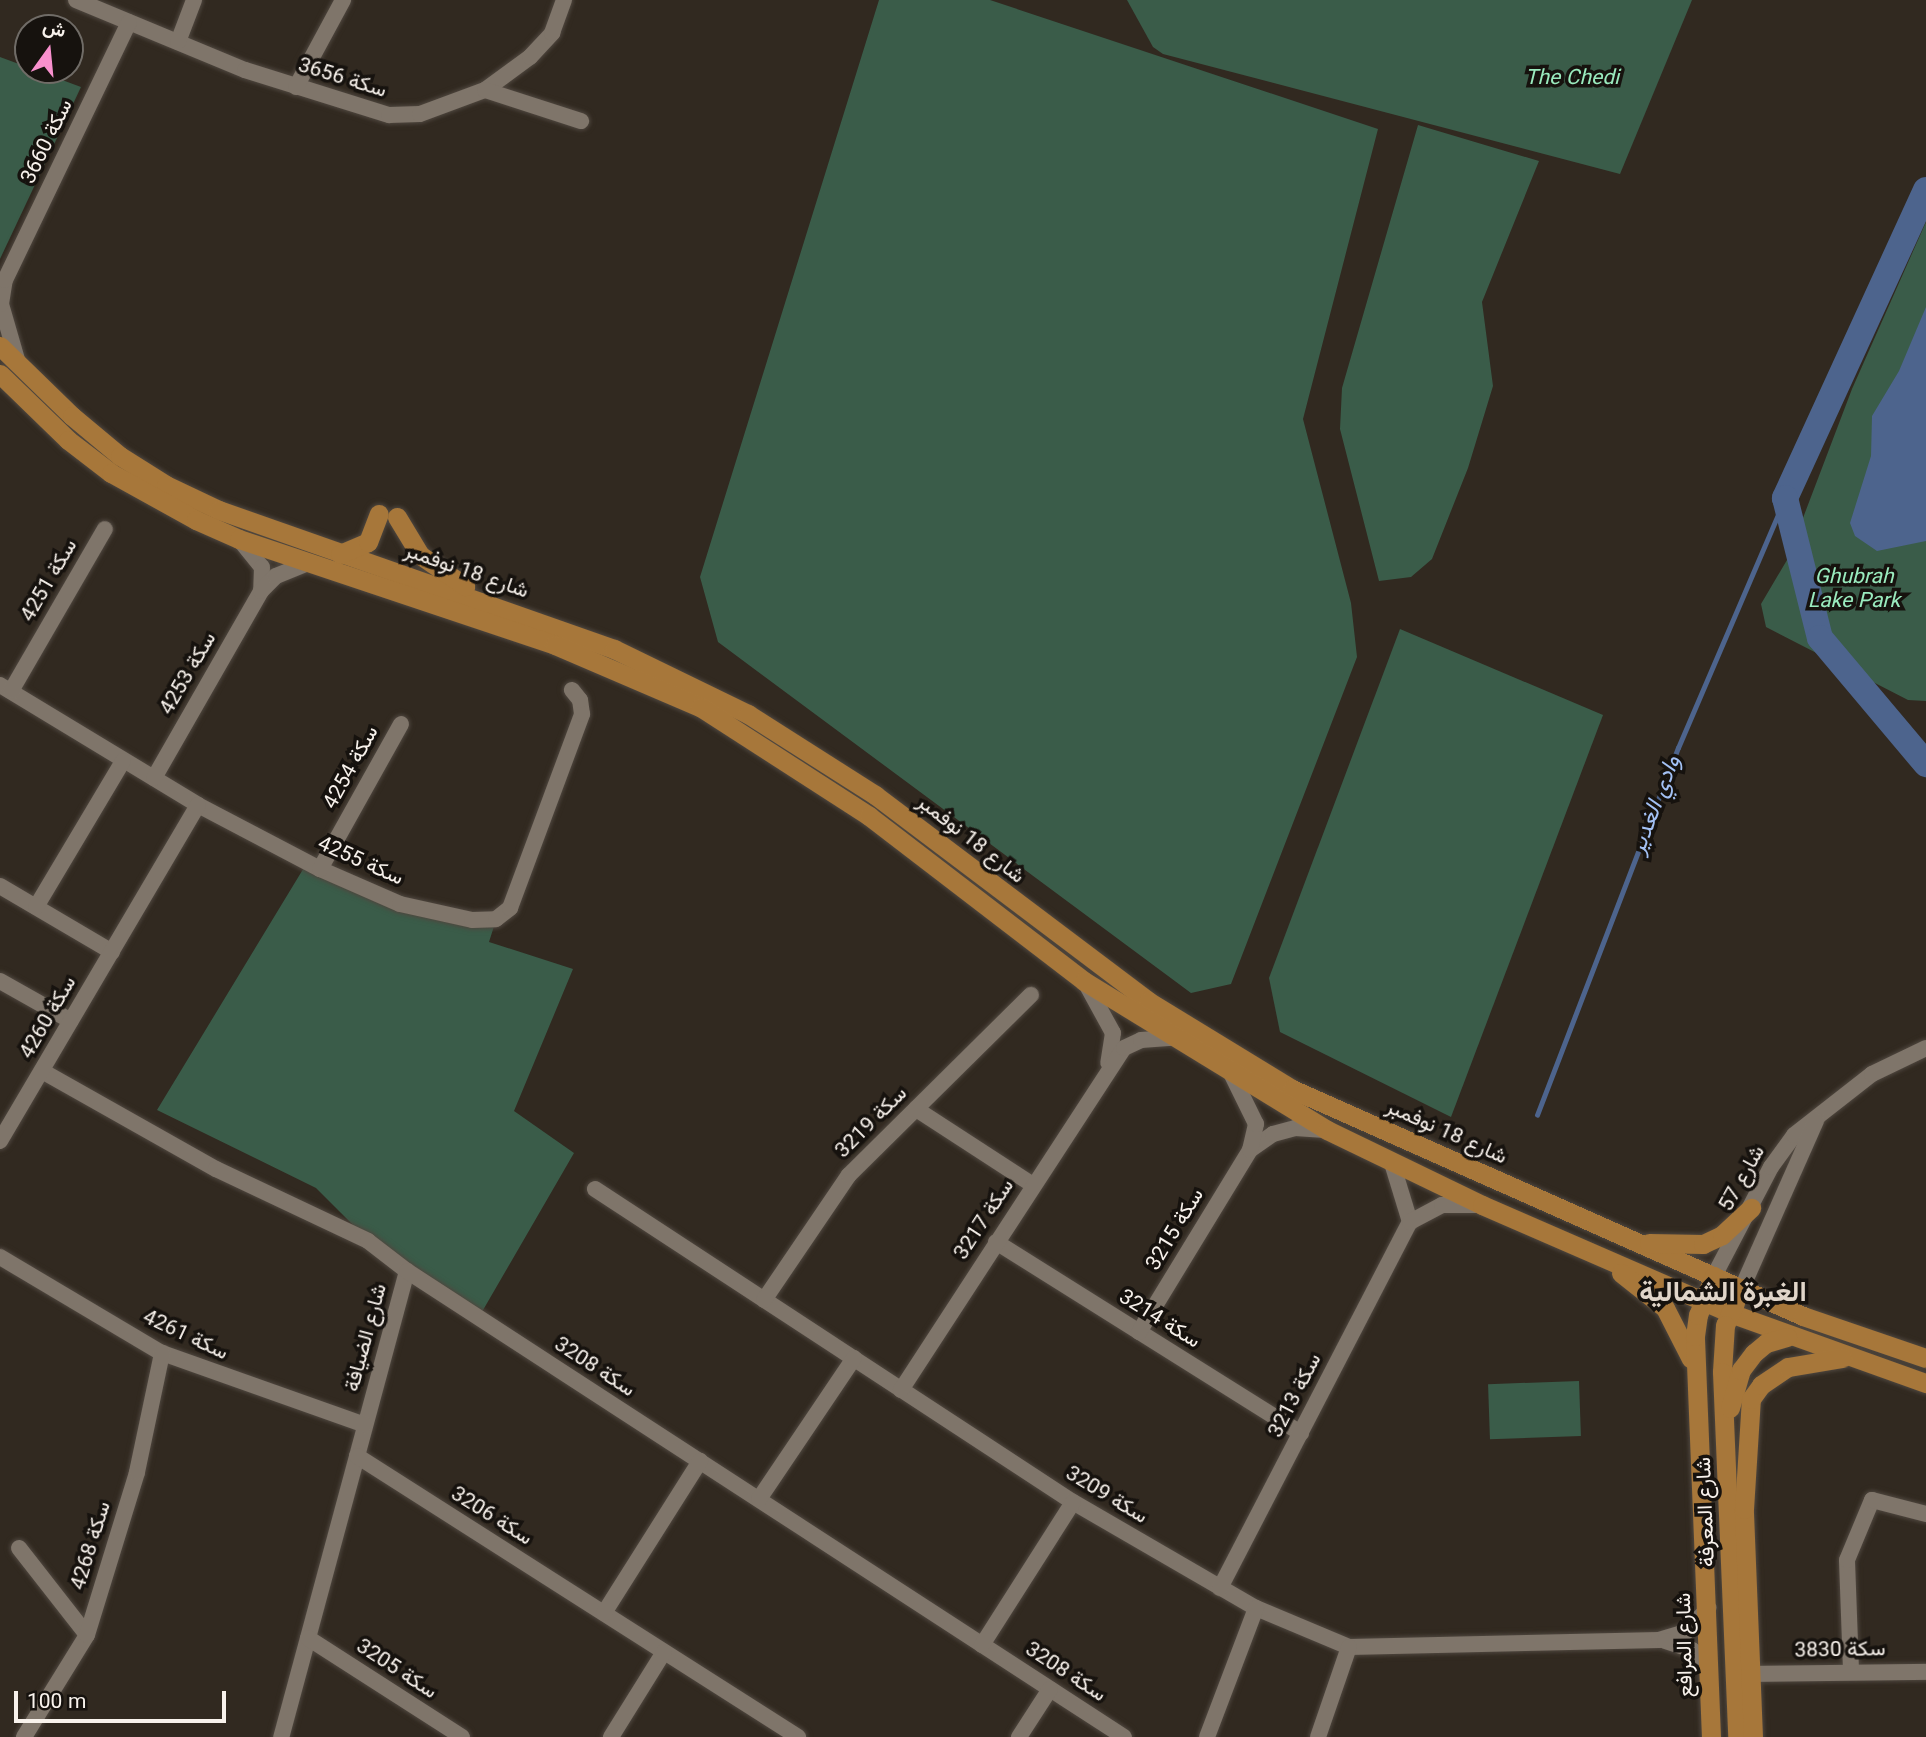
<!DOCTYPE html>
<meta charset="utf-8">
<style>
body{margin:0}
#map{position:relative;width:1926px;height:1737px;overflow:hidden;background:#312920;font-family:Georgia,Vazirmatn,serif}
div>[style]{position:absolute}
.green>*{inset:0;background:#3a5c49;transform-origin:0 0}
.water>*{inset:0;background:#4d648d}
.stream>*{height:4.5px;margin:-2.25px;padding:0 2.25px;transform-origin:2.25px;border-radius:2.25px;background:#4d648d}
.river>*{height:26px;margin:-13px;padding:0 13px;transform-origin:13px;border-radius:13px;background:#4d648d}
.roads{filter:drop-shadow(0 0 2px #4f473f) drop-shadow(0 0 2px #4f473f)}
.minor>*{height:16px;margin:-8px;padding:0 8px;transform-origin:8px;border-radius:8px;background:#7f756a}
.major>*{height:19px;margin:-9.5px;padding:0 9.5px;transform-origin:9.5px;border-radius:9.5px;background:#a7773a}
span{translate:-50% -50%;white-space:nowrap;text-align:center;line-height:1.15;-webkit-text-stroke:7px #16120e;paint-order:stroke}
.street-label{font-size:21px;color:#f8f2ec}
.park-label{font-size:21px;color:#9aebbe;font-style:italic}
.water-label{font-size:23px;color:#a3c1f5;font-style:italic}
.district-label{font-size:28px;color:#e0d5c9;font-weight:700}
.north{position:absolute;left:14px;top:14px;width:70px;height:70px;box-sizing:border-box;background:#16120e;border:2px solid #706c67;border-radius:50%;rotate:15deg;font-size:19px;font-weight:700;line-height:28px;text-align:center;color:#f8f2ec}
.north::after{content:'';display:block;margin:auto;width:24px;height:32px;background:#f890cd;clip-path:polygon(50% 0,100% 100%,50% 72%,0 100%)}
.scale{position:absolute;left:14px;top:1691px;width:212px;height:32px;box-sizing:border-box;border:4px solid #f8f2ec;border-top:0;padding-left:9px;font-size:21px;line-height:24px;white-space:nowrap;color:#f8f2ec;-webkit-text-stroke:5px #16120e;paint-order:stroke}
</style>
<div id="map">
<div class="green">
<div style="clip-path:polygon(879px 0,990px 0,1378px 129px,1303px 419px,1351px 603px,1357px 657px,1231px 984px,1191px 993px,718px 642px,700px 577px)"></div>
<div style="clip-path:polygon(1127px 0,1692px 0,1620px 174px,1163px 54px,1153px 47px)"></div>
<div style="clip-path:polygon(0 57px,81px 87px,0 259px)"></div>
<div style="clip-path:polygon(1418px 125px,1539px 161px,1482px 302px,1493px 386px,1468px 468px,1432px 559px,1411px 577px,1379px 581px,1340px 429px,1342px 388px)"></div>
<div style="clip-path:polygon(1926px 222px,1926px 701px,1908px 700px,1766px 627px,1761px 604px,1787px 560px,1852px 389px)"></div>
<div style="clip-path:polygon(1400px 629px,1603px 715px,1451px 1117px,1280px 1032px,1269px 978px)"></div>
<div style="clip-path:polygon(305px 866px,400px 904px,496px 920px,489px 942px,573px 969px,514px 1111px,574px 1153px,479px 1317px,369px 1241px,316px 1188px,157px 1110px)"></div>
<div style="left:1579px;top:1381px;width:55px;height:91px;rotate:88deg"></div>
</div>
<div class="water">
<div style="clip-path:polygon(1926px 307px,1926px 541px,1877px 551px,1855px 536px,1850px 523px,1871px 456px,1872px 416px,1899px 371px)"></div>
</div>
<div class="stream">
<div style="left:1537px;top:1115px;width:393px;rotate:-69deg"></div>
<div style="left:1678px;top:748px;width:272px;rotate:-66.8deg"></div>
</div>
<div class="river">
<div style="left:1926px;top:190px;width:339px;rotate:114.6deg"></div>
<div style="left:1785px;top:498px;width:144px;rotate:76deg"></div>
<div style="left:1820px;top:638px;width:165px;rotate:49.9deg"></div>
</div>
<div class="roads">
<div class="minor">
<div style="left:76px;top:0;width:183px;rotate:22.5deg"></div>
<div style="left:245px;top:70px;width:151px;rotate:17.4deg"></div>
<div style="left:389px;top:115px;width:31px;rotate:-2deg"></div>
<div style="left:420px;top:114px;width:69px;rotate:-20.3deg"></div>
<div style="left:485px;top:90px;width:56px;rotate:-36.3deg"></div>
<div style="left:530px;top:57px;width:33px;rotate:-47deg"></div>
<div style="left:552px;top:33px;width:35px;rotate:-70deg"></div>
<div style="left:178px;top:42px;width:45px;rotate:-69.1deg"></div>
<div style="left:296px;top:87px;width:99px;rotate:-61.6deg"></div>
<div style="left:485px;top:90px;width:101px;rotate:17.9deg"></div>
<div style="left:18px;top:363px;width:61px;rotate:-106.1deg"></div>
<div style="left:1px;top:304px;width:24px;rotate:-81deg"></div>
<div style="left:5px;top:280px;width:286px;rotate:-64.3deg"></div>
<div style="left:239px;top:539px;width:36px;rotate:51deg"></div>
<div style="left:262px;top:567px;width:24px;rotate:92deg"></div>
<div style="left:0;top:685px;width:232px;rotate:31.2deg"></div>
<div style="left:198px;top:805px;width:138px;rotate:27.7deg"></div>
<div style="left:320px;top:869px;width:87px;rotate:23.6deg"></div>
<div style="left:400px;top:904px;width:74px;rotate:12.5deg"></div>
<div style="left:472px;top:920px;width:24px;rotate:-2deg"></div>
<div style="left:496px;top:919px;width:18px;rotate:-38deg"></div>
<div style="left:510px;top:908px;width:207px;rotate:-69.6deg"></div>
<div style="left:582px;top:714px;width:14px;rotate:-98deg"></div>
<div style="left:580px;top:700px;width:13px;rotate:-129deg"></div>
<div style="left:11px;top:691px;width:187px;rotate:-59.9deg"></div>
<div style="left:154px;top:778px;width:215px;rotate:-60.2deg"></div>
<div style="left:261px;top:591px;width:21px;rotate:-45deg"></div>
<div style="left:276px;top:576px;width:35px;rotate:-22deg"></div>
<div style="left:320px;top:869px;width:166px;rotate:-60.8deg"></div>
<div style="left:0;top:886px;width:130px;rotate:30.5deg"></div>
<div style="left:36px;top:907px;width:170px;rotate:-59.2deg"></div>
<div style="left:0;top:981px;width:81px;rotate:29.4deg"></div>
<div style="left:1085px;top:982px;width:58px;rotate:61.2deg"></div>
<div style="left:1113px;top:1033px;width:30px;rotate:99deg"></div>
<div style="left:42px;top:1071px;width:200px;rotate:29.4deg"></div>
<div style="left:216px;top:1169px;width:168px;rotate:25.3deg"></div>
<div style="left:368px;top:1241px;width:49px;rotate:37.6deg"></div>
<div style="left:407px;top:1271px;width:483px;rotate:105.1deg"></div>
<div style="left:916px;top:1109px;width:140px;rotate:33deg"></div>
<div style="left:0;top:1141px;width:390px;rotate:-59.5deg"></div>
<div style="left:1250px;top:1150px;width:28px;rotate:-35deg"></div>
<div style="left:1273px;top:1134px;width:23px;rotate:-15deg"></div>
<div style="left:1295px;top:1128px;width:30px;rotate:4deg"></div>
<div style="left:1392px;top:1163px;width:62px;rotate:73deg"></div>
<div style="left:595px;top:1189px;width:571px;rotate:33.22deg"></div>
<div style="left:1073px;top:1502px;width:211px;rotate:30.1deg"></div>
<div style="left:1256px;top:1608px;width:101px;rotate:22.8deg"></div>
<div style="left:1349px;top:1647px;width:310px;rotate:-1.3deg"></div>
<div style="left:1659px;top:1640px;width:28px;rotate:-17deg"></div>
<div style="left:1686px;top:1632px;width:33px;rotate:-47deg"></div>
<div style="left:996px;top:1242px;width:360px;rotate:32.1deg"></div>
<div style="left:0;top:1257px;width:188px;rotate:30.7deg"></div>
<div style="left:162px;top:1353px;width:215px;rotate:19.5deg"></div>
<div style="left:407px;top:1271px;width:855px;rotate:33.02deg"></div>
<div style="left:1714px;top:1276px;width:123px;rotate:-62.4deg"></div>
<div style="left:1771px;top:1167px;width:39px;rotate:-54deg"></div>
<div style="left:1794px;top:1135px;width:99px;rotate:-38deg"></div>
<div style="left:1872px;top:1074px;width:60px;rotate:-25.7deg"></div>
<div style="left:1742px;top:1288px;width:183px;rotate:-66.1deg"></div>
<div style="left:764px;top:1300px;width:151px;rotate:-55.8deg"></div>
<div style="left:849px;top:1175px;width:256px;rotate:-44.7deg"></div>
<div style="left:1139px;top:1332px;width:213px;rotate:-58.6deg"></div>
<div style="left:1250px;top:1150px;width:27px;rotate:-77deg"></div>
<div style="left:1256px;top:1124px;width:55px;rotate:-116.1deg"></div>
<div style="left:901px;top:1390px;width:408px;rotate:-56.9deg"></div>
<div style="left:1124px;top:1048px;width:19px;rotate:-25deg"></div>
<div style="left:1141px;top:1040px;width:31px;rotate:-4deg"></div>
<div style="left:357px;top:1456px;width:523px;rotate:32.5deg"></div>
<div style="left:759px;top:1499px;width:170px;rotate:-56deg"></div>
<div style="left:19px;top:1548px;width:110px;rotate:52deg"></div>
<div style="left:1220px;top:1588px;width:412px;rotate:-62.6deg"></div>
<div style="left:1410px;top:1222px;width:36px;rotate:-28deg"></div>
<div style="left:1442px;top:1205px;width:38px"></div>
<div style="left:604px;top:1613px;width:180px;rotate:-57.7deg"></div>
<div style="left:308px;top:1638px;width:183px;rotate:32.7deg"></div>
<div style="left:1665px;top:1641px;width:28px;rotate:18deg"></div>
<div style="left:1692px;top:1650px;width:21px;rotate:37deg"></div>
<div style="left:982px;top:1645px;width:169px;rotate:-57.5deg"></div>
<div style="left:1851px;top:1670px;width:110px;rotate:-92.1deg"></div>
<div style="left:1847px;top:1560px;width:65px;rotate:-67.4deg"></div>
<div style="left:1872px;top:1500px;width:56px;rotate:14.5deg"></div>
<div style="left:1754px;top:1674px;width:172px;rotate:-0.7deg"></div>
<div style="left:24px;top:1737px;width:120px;rotate:-58.3deg"></div>
<div style="left:87px;top:1635px;width:170px;rotate:-72.9deg"></div>
<div style="left:137px;top:1472px;width:122px;rotate:-78.1deg"></div>
<div style="left:611px;top:1737px;width:100px;rotate:-58.1deg"></div>
<div style="left:1019px;top:1737px;width:57px;rotate:-57.1deg"></div>
<div style="left:1207px;top:1737px;width:138px;rotate:-69.2deg"></div>
<div style="left:1318px;top:1737px;width:95px;rotate:-71deg"></div>
</div>
<div class="major">
<div style="left:0;top:346px;width:100px;rotate:44.2deg"></div>
<div style="left:72px;top:416px;width:62px;rotate:39.8deg"></div>
<div style="left:120px;top:456px;width:54px;rotate:32.2deg"></div>
<div style="left:166px;top:485px;width:59px;rotate:25.3deg"></div>
<div style="left:219px;top:510px;width:419px;rotate:19.4deg"></div>
<div style="left:614px;top:649px;width:149px;rotate:25.9deg"></div>
<div style="left:748px;top:714px;width:151px;rotate:32.5deg"></div>
<div style="left:875px;top:795px;width:342px;rotate:37deg"></div>
<div style="left:1148px;top:1001px;width:169px;rotate:31.4deg"></div>
<div style="left:1292px;top:1089px;width:559px;rotate:23.95deg"></div>
<div style="left:1803px;top:1316px;width:130px;rotate:18.9deg"></div>
<div style="left:0;top:374px;width:95px;rotate:44.1deg"></div>
<div style="left:68px;top:440px;width:54px;rotate:37.5deg"></div>
<div style="left:111px;top:473px;width:97px;rotate:28.9deg"></div>
<div style="left:196px;top:520px;width:47px;rotate:23.8deg"></div>
<div style="left:239px;top:539px;width:333px;rotate:18.5deg"></div>
<div style="left:555px;top:645px;width:158px;rotate:23.2deg"></div>
<div style="left:700px;top:707px;width:201px;rotate:32.8deg"></div>
<div style="left:869px;top:816px;width:271px;rotate:37.5deg"></div>
<div style="left:1084px;top:981px;width:285px;rotate:31.5deg"></div>
<div style="left:1327px;top:1130px;width:172px;rotate:25.8deg"></div>
<div style="left:1482px;top:1205px;width:270px;rotate:23.5deg"></div>
<div style="left:1730px;top:1313px;width:208px;rotate:19.7deg"></div>
<div style="left:397px;top:517px;width:44px;rotate:58.8deg"></div>
<div style="left:420px;top:555px;width:55px;rotate:34.6deg"></div>
<div style="left:340px;top:554px;width:30px;rotate:-23deg"></div>
<div style="left:368px;top:542px;width:30px;rotate:-69deg"></div>
<div style="left:1649px;top:1243px;width:54px;rotate:1.1deg"></div>
<div style="left:1703px;top:1244px;width:21px;rotate:-25deg"></div>
<div style="left:1722px;top:1235px;width:40px;rotate:-43deg"></div>
<div style="left:1621px;top:1273px;width:56px;rotate:38.5deg"></div>
<div style="left:1665px;top:1308px;width:57px;rotate:63deg"></div>
<div style="left:1735px;top:1303px;width:24px;rotate:114deg"></div>
<div style="left:1725px;top:1325px;width:47px;rotate:93.7deg"></div>
<div style="left:1722px;top:1372px;width:365px;rotate:87.6deg"></div>
<div style="left:1730px;top:1408px;width:40px;rotate:-74deg"></div>
<div style="left:1741px;top:1370px;width:21px;rotate:-53deg"></div>
<div style="left:1754px;top:1353px;width:16px;rotate:-40deg"></div>
<div style="left:1766px;top:1343px;width:22px;rotate:-16deg"></div>
<div style="left:1711px;top:1737px;width:401px;rotate:-92.3deg"></div>
<div style="left:1695px;top:1336px;width:21px;rotate:-82deg"></div>
<div style="left:1698px;top:1315px;width:42px;rotate:-67.7deg"></div>
<div style="left:1753px;top:1737px;width:228px;rotate:-92.3deg"></div>
<div style="left:1744px;top:1509px;width:110px;rotate:-86.4deg"></div>
<div style="left:1751px;top:1399px;width:17px;rotate:-54deg"></div>
<div style="left:1761px;top:1385px;width:32px;rotate:-34deg"></div>
<div style="left:1788px;top:1367px;width:55px;rotate:-9.5deg"></div>
</div>
</div>
<div class="street-label">
<span style="left:342px;top:79px;rotate:17deg">سكة 3656</span>
<span style="left:48px;top:142px;rotate:-64deg">سكة 3660</span>
<span style="left:466px;top:572px;rotate:19deg">شارع 18 نوفمبر</span>
<span style="left:50px;top:581px;rotate:-60deg">سكة 4251</span>
<span style="left:189px;top:674px;rotate:-60deg">سكة 4253</span>
<span style="left:352px;top:768px;rotate:-61deg">سكة 4254</span>
<span style="left:970px;top:840px;rotate:38deg">شارع 18 نوفمبر</span>
<span style="left:360px;top:862px;rotate:24deg">سكة 4255</span>
<span style="left:49px;top:1018px;rotate:-60deg">سكة 4260</span>
<span style="left:872px;top:1123px;rotate:-45deg">سكة 3219</span>
<span style="left:1446px;top:1133px;rotate:24deg">شارع 18 نوفمبر</span>
<span style="left:1743px;top:1179px;rotate:-61deg">شارع 57</span>
<span style="left:985px;top:1220px;rotate:-57deg">سكة 3217</span>
<span style="left:1176px;top:1230px;rotate:-59deg">سكة 3215</span>
<span style="left:1159px;top:1320px;rotate:32deg">سكة 3214</span>
<span style="left:185px;top:1336px;rotate:25deg">سكة 4261</span>
<span style="left:367px;top:1338px;rotate:-75deg">شارع الضيافة</span>
<span style="left:594px;top:1368px;rotate:33deg">سكة 3208</span>
<span style="left:1296px;top:1396px;rotate:-63deg">سكة 3213</span>
<span style="left:1106px;top:1496px;rotate:31deg">سكة 3209</span>
<span style="left:1707px;top:1512px;rotate:-92deg">شارع المعرفة</span>
<span style="left:491px;top:1517px;rotate:32deg">سكة 3206</span>
<span style="left:92px;top:1546px;rotate:-73deg">سكة 4268</span>
<span style="left:1686px;top:1645px;rotate:-91deg">شارع المرافع</span>
<span style="left:1840px;top:1651px;rotate:-1deg">سكة 3830</span>
<span style="left:396px;top:1670px;rotate:33deg">سكة 3205</span>
<span style="left:1065px;top:1673px;rotate:33deg">سكة 3208</span>
</div>
<div class="park-label">
<span style="left:1572px;top:79px">The Chedi</span>
<span style="left:1854px;top:590px">Ghubrah<br>Lake Park</span>
</div>
<div class="water-label">
<span style="left:1656px;top:805px;rotate:-69deg">وادي الغدير</span>
</div>
<div class="district-label">
<span style="left:1723px;top:1294px">الغبرة الشمالية</span>
</div>
<div class="north">ش</div>
<div class="scale">100 m</div>
</div>
